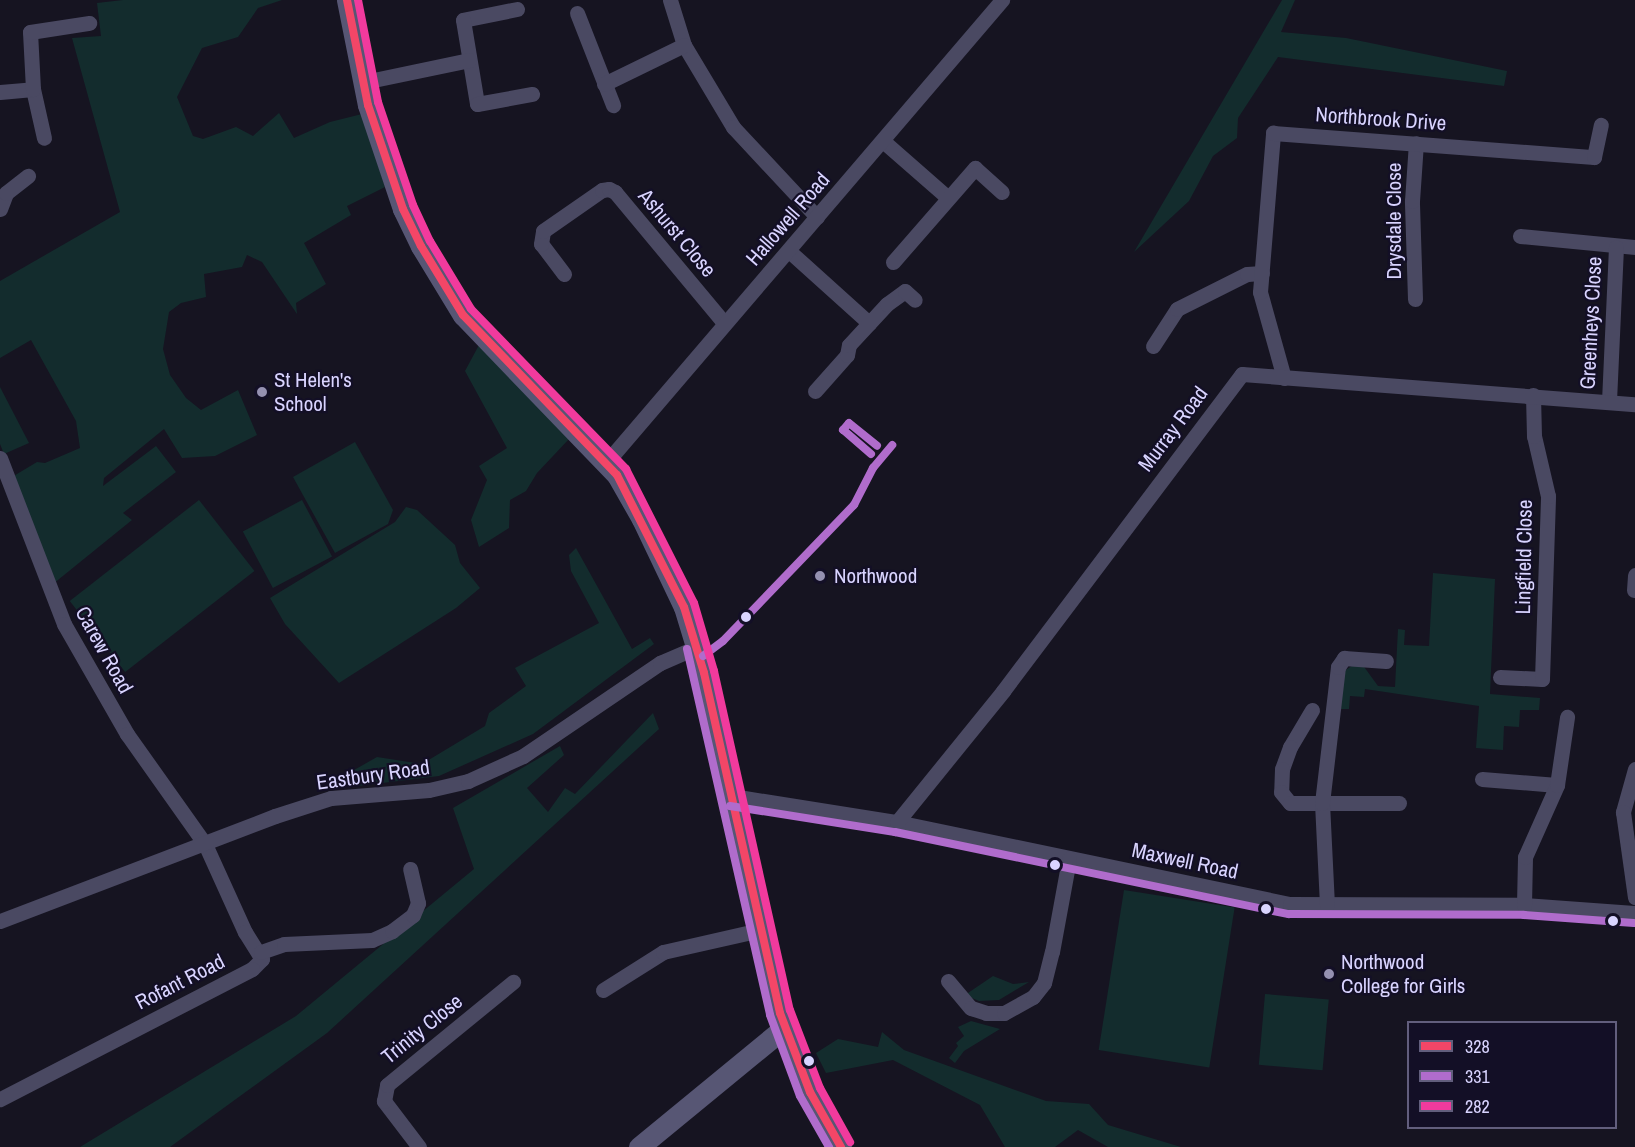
<!DOCTYPE html>
<style>
body{margin:0}
#map{position:relative;width:1635px;height:1147px;overflow:hidden;background:#161421;font-family:"Archivo Narrow",sans-serif}
div>[style]{position:absolute}
.green>*{inset:0;background:#132c2d;transform-origin:0 0}
.street>*{height:15px;margin:-7.5px;padding:0 7.5px;transform-origin:7.5px;border-radius:7.5px;background:#4a4962}
.secondary>*{height:21px;margin:-10.5px;padding:0 10.5px;transform-origin:10.5px;border-radius:10.5px;background:#575674}
.bus-1>*{height:8px;margin:-4px;padding:0 4px;transform-origin:4px;border-radius:4px;background:#f34667}
.bus-2>*{height:8px;margin:-4px;padding:0 4px;transform-origin:4px;border-radius:4px;background:#b06ccc}
.bus-3>*{height:8px;margin:-4px;padding:0 4px;transform-origin:4px;border-radius:4px;background:#f13a9d}
.dots>*{width:16px;height:16px;translate:-50% -50%;box-sizing:border-box;border:3px solid #130f26;border-radius:50%}
span{translate:-50% -50%;white-space:nowrap;text-align:center;line-height:1.15;-webkit-text-stroke:4.5px #130f26;paint-order:stroke}
.street-label{font-size:21px;color:#d9d4ff}
.poi-label{font-size:21px;color:#d9d4ff}
.left{translate:0 -50%;text-align:left}
.legend{position:absolute;left:1407px;top:1021px;width:210px;height:108px;box-sizing:border-box;background:#130f26;border:2px solid #625e7d;margin:0;padding:8px 10px;list-style:none;font-size:18px;color:#d9d4ff}
.legend li{display:flex;align-items:center;gap:12px;height:30px}
.legend b{width:30px;border:2px solid #625e7d}
</style>
<div id="map">
<div class="green">
<div style="clip-path:polygon(123px 0,282px 0,258px 8px,238px 37px,202px 48px,177px 97px,193px 136px,203px 139px,236px 127px,253px 136px,279px 113px,294px 138px,330px 122px,362px 114px,385px 187px,347px 206px,351px 215px,304px 243px,326px 284px,296px 303px,297px 314px,262px 262px,247px 255px,242px 267px,204px 274px,206px 297px,181px 303px,169px 312px,163px 349px,170px 375px,186px 398px,201px 410px,238px 390px,257px 435px,215px 456px,182px 458px,164px 429px,104px 478px,103px 486px,156px 446px,176px 472px,123px 513px,132px 520px,53px 584px,12px 477px,37px 462px,45px 463px,80px 448px,76px 421px,31px 340px,0 358px,0 281px,120px 212px,72px 38px,101px 36px,97px 3px)"></div>
<div style="clip-path:polygon(1282px 0,1295px 0,1281px 32px,1346px 38px,1507px 71px,1504px 86px,1278px 57px,1238px 118px,1237px 138px,1213px 156px,1189px 201px,1134px 252px)"></div>
<div style="clip-path:polygon(479px 345px,569px 439px,537px 473px,526px 491px,510px 500px,509px 528px,479px 547px,471px 520px,487px 480px,479px 466px,507px 448px,465px 371px)"></div>
<div style="clip-path:polygon(0 387px,29px 443px,4px 454px,0 444px)"></div>
<div style="clip-path:polygon(355px 442px,393px 510px,388px 524px,335px 553px,293px 477px)"></div>
<div style="left:199px;top:500px;width:90px;height:164px;rotate:52deg"></div>
<div style="left:302px;top:500px;width:64px;height:67px;rotate:62deg"></div>
<div style="clip-path:polygon(406px 507px,417px 510px,455px 545px,460px 563px,480px 588px,456px 608px,339px 683px,285px 624px,270px 598px,395px 522px)"></div>
<div style="clip-path:polygon(576px 548px,632px 649px,650px 638px,654px 644px,533px 734px,439px 776px,358px 786px,347px 774px,377px 757px,422px 764px,485px 726px,489px 713px,526px 686px,515px 668px,599px 623px,571px 571px,569px 555px)"></div>
<div style="clip-path:polygon(1433px 573px,1495px 579px,1490px 694px,1540px 698px,1539px 710px,1520px 710px,1519px 727px,1504px 726px,1503px 750px,1476px 748px,1479px 706px,1365px 689px,1364px 697px,1350px 696px,1349px 709px,1340px 709px,1344px 671px,1355px 664px,1362px 664px,1378px 686px,1395px 687px,1398px 629px,1405px 630px,1404px 645px,1429px 646px)"></div>
<div style="clip-path:polygon(653px 713px,659px 729px,327px 1033px,170px 1147px,80px 1147px,296px 1016px,474px 869px,453px 808px,560px 746px,564px 755px,527px 788px,548px 812px,565px 788px,575px 794px)"></div>
<div style="left:1124px;top:890px;width:112px;height:162px;rotate:9deg"></div>
<div style="clip-path:polygon(993px 976px,1013px 984px,1029px 982px,999px 1000px,979px 1001px,965px 995px)"></div>
<div style="left:1265px;top:994px;width:64px;height:71px;rotate:5deg"></div>
<div style="clip-path:polygon(971px 1021px,1000px 1029px,964px 1051px,955px 1063px,949px 1058px,958px 1046px,956px 1043px,964px 1036px,958px 1027px)"></div>
<div style="clip-path:polygon(882px 1032px,904px 1050px,1046px 1101px,1089px 1104px,1108px 1125px,1181px 1147px,1108px 1147px,1078px 1130px,1055px 1147px,1005px 1147px,980px 1105px,893px 1060px,826px 1073px,816px 1053px,838px 1039px,878px 1047px)"></div>
</div>
<div class="street">
<div style="left:670px;top:0;width:47px;rotate:72.7deg"></div>
<div style="left:684px;top:45px;width:96px;rotate:59.1deg"></div>
<div style="left:733px;top:127px;width:123px;rotate:47deg"></div>
<div style="left:517px;top:9px;width:55px;rotate:168.5deg"></div>
<div style="left:463px;top:20px;width:85px;rotate:80.5deg"></div>
<div style="left:477px;top:104px;width:56px;rotate:-10.3deg"></div>
<div style="left:577px;top:13px;width:99px;rotate:68.6deg"></div>
<div style="left:364px;top:82px;width:107px;rotate:-11.8deg"></div>
<div style="left:604px;top:84px;width:89px;rotate:-26deg"></div>
<div style="left:33px;top:89px;width:50px;rotate:77.3deg"></div>
<div style="left:0;top:92px;width:33px;rotate:-5deg"></div>
<div style="left:33px;top:89px;width:57px;rotate:-93deg"></div>
<div style="left:30px;top:32px;width:60px;rotate:-8.7deg"></div>
<div style="left:883px;top:141px;width:86px;rotate:41.2deg"></div>
<div style="left:0;top:209px;width:17px;rotate:-69deg"></div>
<div style="left:6px;top:193px;width:28px;rotate:-38deg"></div>
<div style="left:1520px;top:236px;width:116px;rotate:5.5deg"></div>
<div style="left:789px;top:251px;width:108px;rotate:42deg"></div>
<div style="left:893px;top:262px;width:125px;rotate:-48.9deg"></div>
<div style="left:975px;top:168px;width:36px;rotate:42deg"></div>
<div style="left:564px;top:274px;width:38px;rotate:-127deg"></div>
<div style="left:541px;top:244px;width:13px;rotate:-81deg"></div>
<div style="left:543px;top:231px;width:72px;rotate:-34.8deg"></div>
<div style="left:602px;top:190px;width:7px;rotate:-8deg"></div>
<div style="left:609px;top:189px;width:7px;rotate:27deg"></div>
<div style="left:615px;top:192px;width:170px;rotate:50.2deg"></div>
<div style="left:1415px;top:299px;width:98px;rotate:-91.8deg"></div>
<div style="left:1412px;top:201px;width:58px;rotate:-86.1deg"></div>
<div style="left:1153px;top:346px;width:44px;rotate:-57deg"></div>
<div style="left:1177px;top:309px;width:78px;rotate:-26.6deg"></div>
<div style="left:1247px;top:274px;width:15px;rotate:-4deg"></div>
<div style="left:1284px;top:378px;width:89px;rotate:-105.6deg"></div>
<div style="left:1260px;top:292px;width:160px;rotate:-85.3deg"></div>
<div style="left:1273px;top:133px;width:322px;rotate:4.3deg"></div>
<div style="left:1594px;top:157px;width:33px;rotate:-78deg"></div>
<div style="left:815px;top:391px;width:48px;rotate:-48.4deg"></div>
<div style="left:847px;top:355px;width:10px;rotate:-79deg"></div>
<div style="left:849px;top:345px;width:56px;rotate:-47.2deg"></div>
<div style="left:887px;top:304px;width:22px;rotate:-36deg"></div>
<div style="left:905px;top:291px;width:13px;rotate:42deg"></div>
<div style="left:1609px;top:401px;width:154px;rotate:-87.4deg"></div>
<div style="left:0;top:458px;width:178px;rotate:68.9deg"></div>
<div style="left:64px;top:624px;width:127px;rotate:60.2deg"></div>
<div style="left:127px;top:734px;width:135px;rotate:54.7deg"></div>
<div style="left:205px;top:844px;width:97px;rotate:65.6deg"></div>
<div style="left:245px;top:932px;width:32px;rotate:58deg"></div>
<div style="left:262px;top:959px;width:14px;rotate:135deg"></div>
<div style="left:252px;top:969px;width:284px;rotate:152.7deg"></div>
<div style="left:605px;top:464px;width:611px;rotate:-49.45deg"></div>
<div style="left:1634px;top:590px;width:15px;rotate:-86deg"></div>
<div style="left:1500px;top:677px;width:42px;rotate:2.7deg"></div>
<div style="left:1542px;top:679px;width:183px;rotate:-88.1deg"></div>
<div style="left:1548px;top:496px;width:62px;rotate:-103.1deg"></div>
<div style="left:1534px;top:436px;width:41px;rotate:-91.4deg"></div>
<div style="left:1312px;top:710px;width:43px;rotate:120.7deg"></div>
<div style="left:1290px;top:747px;width:23px;rotate:110deg"></div>
<div style="left:1282px;top:769px;width:23px;rotate:92deg"></div>
<div style="left:1281px;top:792px;width:14px;rotate:51deg"></div>
<div style="left:1290px;top:803px;width:109px"></div>
<div style="left:1635px;top:769px;width:45px;rotate:105.6deg"></div>
<div style="left:1623px;top:812px;width:86px;rotate:82deg"></div>
<div style="left:1482px;top:779px;width:75px;rotate:4.6deg"></div>
<div style="left:732px;top:796px;width:167px;rotate:9deg"></div>
<div style="left:897px;top:822px;width:401px;rotate:11.8deg"></div>
<div style="left:1290px;top:904px;width:234px;rotate:0.2deg"></div>
<div style="left:1524px;top:905px;width:111px;rotate:4.1deg"></div>
<div style="left:897px;top:822px;width:169px;rotate:-51deg"></div>
<div style="left:1003px;top:691px;width:397px;rotate:-53deg"></div>
<div style="left:1242px;top:374px;width:394px;rotate:4.4deg"></div>
<div style="left:1327px;top:905px;width:102px;rotate:-92.8deg"></div>
<div style="left:1322px;top:803px;width:137px;rotate:-83.3deg"></div>
<div style="left:1338px;top:667px;width:11px;rotate:-56deg"></div>
<div style="left:1344px;top:658px;width:42px;rotate:4.1deg"></div>
<div style="left:1524px;top:905px;width:48px;rotate:-88.8deg"></div>
<div style="left:1525px;top:857px;width:79px;rotate:-66deg"></div>
<div style="left:1557px;top:785px;width:69px;rotate:-81.6deg"></div>
<div style="left:0;top:921px;width:294px;rotate:-20.9deg"></div>
<div style="left:275px;top:816px;width:59px;rotate:-17.8deg"></div>
<div style="left:331px;top:798px;width:98px;rotate:-4.7deg"></div>
<div style="left:429px;top:790px;width:40px;rotate:-13deg"></div>
<div style="left:468px;top:781px;width:60px;rotate:-24.4deg"></div>
<div style="left:523px;top:756px;width:166px;rotate:-34.2deg"></div>
<div style="left:660px;top:663px;width:40px;rotate:-23.4deg"></div>
<div style="left:261px;top:952px;width:24px;rotate:-19deg"></div>
<div style="left:284px;top:944px;width:88px;rotate:-2.6deg"></div>
<div style="left:372px;top:940px;width:22px;rotate:-24deg"></div>
<div style="left:392px;top:931px;width:26px;rotate:-37deg"></div>
<div style="left:413px;top:915px;width:13px;rotate:-67deg"></div>
<div style="left:418px;top:903px;width:35px;rotate:-103deg"></div>
<div style="left:948px;top:981px;width:35px;rotate:50deg"></div>
<div style="left:971px;top:1008px;width:16px;rotate:18deg"></div>
<div style="left:986px;top:1013px;width:18px"></div>
<div style="left:1004px;top:1013px;width:33px;rotate:-29deg"></div>
<div style="left:1033px;top:997px;width:18px;rotate:-52deg"></div>
<div style="left:1044px;top:983px;width:32px;rotate:-76deg"></div>
<div style="left:1052px;top:952px;width:95px;rotate:-79.6deg"></div>
<div style="left:603px;top:990px;width:71px;rotate:-32.3deg"></div>
<div style="left:663px;top:952px;width:99px;rotate:-12.8deg"></div>
<div style="left:419px;top:1147px;width:58px;rotate:-127.3deg"></div>
<div style="left:384px;top:1101px;width:16px;rotate:-79deg"></div>
<div style="left:387px;top:1085px;width:163px;rotate:-39.3deg"></div>
</div>
<div class="secondary">
<div style="left:347px;top:0;width:107px;rotate:78.7deg"></div>
<div style="left:368px;top:105px;width:110px;rotate:71.4deg"></div>
<div style="left:403px;top:209px;width:41px;rotate:64.1deg"></div>
<div style="left:421px;top:246px;width:81px;rotate:58.7deg"></div>
<div style="left:463px;top:315px;width:222px;rotate:46.1deg"></div>
<div style="left:617px;top:475px;width:51px;rotate:60.4deg"></div>
<div style="left:642px;top:519px;width:98px;rotate:64.5deg"></div>
<div style="left:684px;top:607px;width:69px;rotate:73.1deg"></div>
<div style="left:704px;top:673px;width:348px;rotate:77.4deg"></div>
<div style="left:780px;top:1013px;width:85px;rotate:69.2deg"></div>
<div style="left:810px;top:1092px;width:63px;rotate:60.6deg"></div>
<div style="left:639px;top:1147px;width:189px;rotate:-39.4deg"></div>
</div>
<div class="bus-1">
<div style="left:347px;top:0;width:107px;rotate:78.7deg"></div>
<div style="left:368px;top:105px;width:110px;rotate:71.4deg"></div>
<div style="left:403px;top:209px;width:41px;rotate:64.1deg"></div>
<div style="left:421px;top:246px;width:81px;rotate:58.7deg"></div>
<div style="left:463px;top:315px;width:222px;rotate:46.1deg"></div>
<div style="left:617px;top:475px;width:148px;rotate:63.1deg"></div>
<div style="left:684px;top:607px;width:69px;rotate:73.1deg"></div>
<div style="left:704px;top:673px;width:348px;rotate:77.4deg"></div>
<div style="left:780px;top:1013px;width:85px;rotate:69.2deg"></div>
<div style="left:810px;top:1092px;width:63px;rotate:60.6deg"></div>
</div>
<div class="bus-2">
<div style="left:871px;top:454px;width:37px;rotate:-139deg"></div>
<div style="left:843px;top:430px;width:9px;rotate:-49deg"></div>
<div style="left:849px;top:423px;width:36px;rotate:39deg"></div>
<div style="left:687px;top:649px;width:375px;rotate:77.2deg"></div>
<div style="left:770px;top:1015px;width:86px;rotate:69.7deg"></div>
<div style="left:800px;top:1096px;width:59px;rotate:60.4deg"></div>
<div style="left:703px;top:656px;width:25px;rotate:-37deg"></div>
<div style="left:723px;top:641px;width:189px;rotate:-46.1deg"></div>
<div style="left:854px;top:505px;width:42px;rotate:-62.8deg"></div>
<div style="left:873px;top:468px;width:30px;rotate:-50deg"></div>
<div style="left:730px;top:806px;width:167px;rotate:9deg"></div>
<div style="left:895px;top:832px;width:402px;rotate:11.8deg"></div>
<div style="left:1289px;top:914px;width:235px;rotate:0.2deg"></div>
<div style="left:1524px;top:915px;width:110px;rotate:4.2deg"></div>
</div>
<div class="bus-3">
<div style="left:358px;top:0;width:104px;rotate:78.9deg"></div>
<div style="left:378px;top:102px;width:109px;rotate:71.2deg"></div>
<div style="left:413px;top:205px;width:40px;rotate:65deg"></div>
<div style="left:430px;top:241px;width:79px;rotate:58.9deg"></div>
<div style="left:471px;top:309px;width:223px;rotate:45.9deg"></div>
<div style="left:626px;top:469px;width:150px;rotate:63.1deg"></div>
<div style="left:694px;top:603px;width:71px;rotate:73.6deg"></div>
<div style="left:714px;top:671px;width:347px;rotate:77.4deg"></div>
<div style="left:790px;top:1010px;width:84px;rotate:69deg"></div>
<div style="left:820px;top:1088px;width:62px;rotate:60.9deg"></div>
</div>
<div class="dots">
<div style="left:262px;top:392px;background:#9591b1"></div>
<div style="left:820px;top:576px;background:#9591b1"></div>
<div style="left:746px;top:617px;background:#d9d4ff"></div>
<div style="left:1055px;top:865px;background:#d9d4ff"></div>
<div style="left:1266px;top:909px;background:#d9d4ff"></div>
<div style="left:1613px;top:921px;background:#d9d4ff"></div>
<div style="left:1329px;top:974px;background:#9591b1"></div>
<div style="left:809px;top:1061px;background:#d9d4ff"></div>
</div>
<div class="street-label">
<span style="left:1381px;top:119px;rotate:4deg">Northbrook Drive</span>
<span style="left:788px;top:219px;rotate:-49deg">Hallowell Road</span>
<span style="left:1394px;top:221px;rotate:-90deg">Drysdale Close</span>
<span style="left:677px;top:233px;rotate:50deg">Ashurst Close</span>
<span style="left:1591px;top:323px;rotate:-87deg">Greenheys Close</span>
<span style="left:1173px;top:429px;rotate:-53deg">Murray Road</span>
<span style="left:1524px;top:557px;rotate:-89deg">Lingfield Close</span>
<span style="left:104px;top:650px;rotate:61deg">Carew Road</span>
<span style="left:373px;top:775px;rotate:-8deg">Eastbury Road</span>
<span style="left:1185px;top:861px;rotate:12deg">Maxwell Road</span>
<span style="left:180px;top:982px;rotate:-27deg">Rofant Road</span>
<span style="left:422px;top:1029px;rotate:-39deg">Trinity Close</span>
</div>
<div class="poi-label">
<span class="left" style="left:274px;top:392px">St Helen's<br>School</span>
<span class="left" style="left:834px;top:576px">Northwood</span>
<span class="left" style="left:1341px;top:974px">Northwood<br>College for Girls</span>
</div>
<ul class="legend">
<li><b style="height:8px;background:#f34667"></b>328</li>
<li><b style="height:8px;background:#b06ccc"></b>331</li>
<li><b style="height:8px;background:#f13a9d"></b>282</li>
</ul>
</div>
